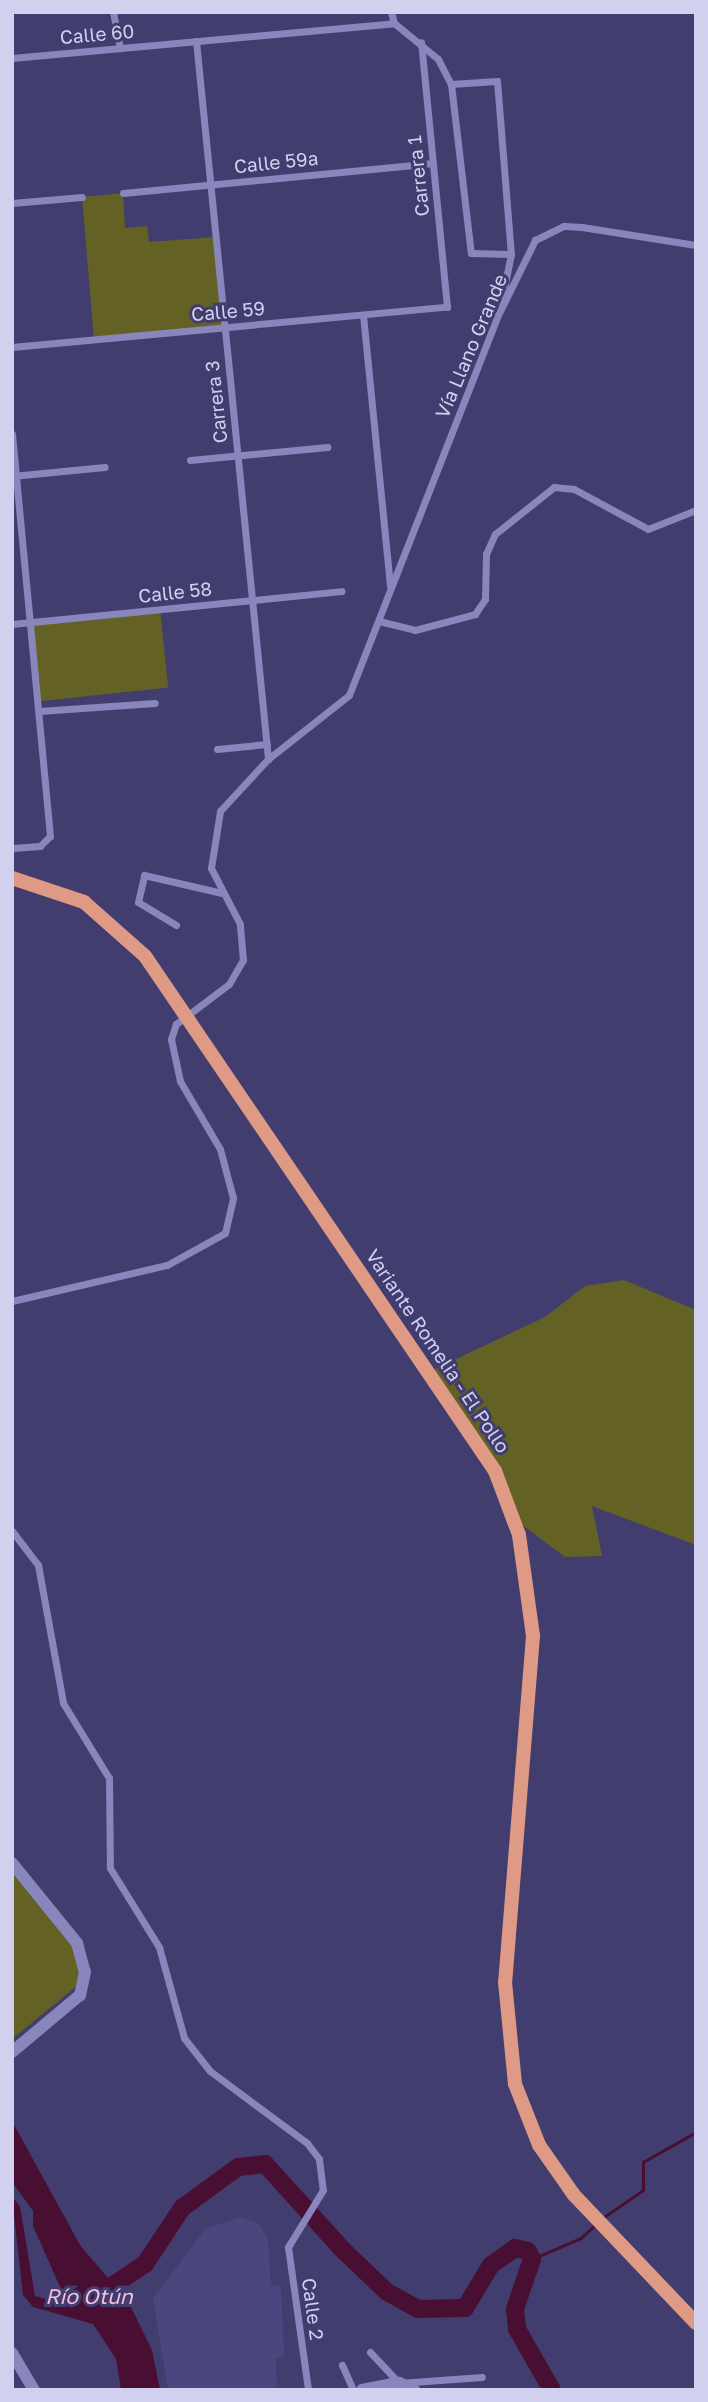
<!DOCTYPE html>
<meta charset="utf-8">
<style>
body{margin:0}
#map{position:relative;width:708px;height:2402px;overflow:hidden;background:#423d6f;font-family:"Golos Text",sans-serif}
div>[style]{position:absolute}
.built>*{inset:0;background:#4c467f}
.green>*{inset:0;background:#646124;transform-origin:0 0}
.water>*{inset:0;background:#480f33}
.stream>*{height:2.5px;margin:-1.25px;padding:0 1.25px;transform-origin:1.25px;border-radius:1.25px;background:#480f33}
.river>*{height:18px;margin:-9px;padding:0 9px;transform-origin:9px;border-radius:9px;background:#480f33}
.minor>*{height:7px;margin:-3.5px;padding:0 3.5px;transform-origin:3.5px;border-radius:3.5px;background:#8985bd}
.secondary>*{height:12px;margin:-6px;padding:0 6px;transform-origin:6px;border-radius:6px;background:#8985bd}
.trunk>*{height:14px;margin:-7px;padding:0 7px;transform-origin:7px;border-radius:7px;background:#de9a85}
span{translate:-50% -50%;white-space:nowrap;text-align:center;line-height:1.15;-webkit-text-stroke:6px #423d6f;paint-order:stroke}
.street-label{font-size:19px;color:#d1d1ef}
.water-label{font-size:21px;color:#f7bddb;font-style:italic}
.frame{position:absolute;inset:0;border:14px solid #d1d1ef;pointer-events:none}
</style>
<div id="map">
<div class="built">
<div style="clip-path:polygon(240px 2217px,258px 2223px,268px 2239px,271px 2286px,281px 2285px,284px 2356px,276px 2358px,277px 2390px,168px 2390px,153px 2298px,205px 2229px)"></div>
</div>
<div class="green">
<div style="clip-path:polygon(123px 193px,125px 228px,147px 226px,149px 242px,216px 237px,225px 328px,94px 339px,82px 197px)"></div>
<div style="left:160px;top:609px;width:79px;height:130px;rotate:84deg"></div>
<div style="clip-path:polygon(624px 1280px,696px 1310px,696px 1545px,592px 1506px,602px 1556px,565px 1557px,513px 1518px,431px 1371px,545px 1317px,585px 1286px)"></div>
<div style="clip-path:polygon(12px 1863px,77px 1943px,84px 1980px,12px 2039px)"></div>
</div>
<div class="water">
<div style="clip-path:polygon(12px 2121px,80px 2245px,129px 2303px,152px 2350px,160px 2390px,121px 2390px,116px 2359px,93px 2324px,33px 2307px,23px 2295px,12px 2197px,20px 2206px,35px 2296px,53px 2301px,64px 2296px,33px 2226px,33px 2211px,12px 2182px)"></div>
</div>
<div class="stream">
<div style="left:604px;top:2217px;width:47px;rotate:-34.7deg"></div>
<div style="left:643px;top:2190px;width:28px;rotate:-90deg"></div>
<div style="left:643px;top:2162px;width:61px;rotate:-29.5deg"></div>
<div style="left:532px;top:2259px;width:53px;rotate:-23.2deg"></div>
<div style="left:581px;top:2238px;width:21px;rotate:-43deg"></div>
</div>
<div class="river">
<div style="left:97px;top:2296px;width:58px;rotate:-33.7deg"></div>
<div style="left:145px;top:2264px;width:67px;rotate:-56.5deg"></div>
<div style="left:182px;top:2208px;width:69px;rotate:-36.2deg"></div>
<div style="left:238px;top:2167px;width:27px;rotate:-6deg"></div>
<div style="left:265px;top:2164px;width:118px;rotate:47.8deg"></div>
<div style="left:344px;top:2251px;width:59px;rotate:43.6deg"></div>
<div style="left:387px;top:2292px;width:35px;rotate:29deg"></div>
<div style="left:418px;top:2309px;width:47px;rotate:-1.2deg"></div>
<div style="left:465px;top:2308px;width:50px;rotate:-58.8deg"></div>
<div style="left:491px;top:2265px;width:29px;rotate:-35deg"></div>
<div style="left:515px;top:2248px;width:13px;rotate:13deg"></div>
<div style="left:528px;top:2251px;width:9px;rotate:63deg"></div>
<div style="left:532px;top:2259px;width:53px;rotate:108.8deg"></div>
<div style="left:515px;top:2309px;width:20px;rotate:84deg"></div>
<div style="left:517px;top:2329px;width:70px;rotate:60.2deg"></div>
</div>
<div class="minor">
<div style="left:113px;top:12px;width:37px;rotate:79deg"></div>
<div style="left:391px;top:12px;width:11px;rotate:75deg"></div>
<div style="left:394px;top:23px;width:57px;rotate:39.3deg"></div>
<div style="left:438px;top:59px;width:28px;rotate:63deg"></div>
<div style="left:451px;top:84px;width:170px;rotate:83.3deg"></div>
<div style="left:471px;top:253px;width:40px;rotate:1.4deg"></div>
<div style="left:196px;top:41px;width:722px;rotate:84.27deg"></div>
<div style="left:12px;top:58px;width:384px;rotate:-5.2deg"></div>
<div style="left:451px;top:84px;width:46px;rotate:-3.7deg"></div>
<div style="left:497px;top:81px;width:174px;rotate:85.4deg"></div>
<div style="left:511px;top:254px;width:50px;rotate:101.5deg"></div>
<div style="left:123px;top:193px;width:310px;rotate:-5.5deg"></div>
<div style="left:12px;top:203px;width:70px;rotate:-4.9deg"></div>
<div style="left:363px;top:315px;width:272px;rotate:84.3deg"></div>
<div style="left:12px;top:347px;width:437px;rotate:-5.3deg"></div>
<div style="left:447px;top:307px;width:266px;rotate:-95.6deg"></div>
<div style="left:12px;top:434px;width:404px;rotate:84.6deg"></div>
<div style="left:50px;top:836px;width:14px;rotate:135deg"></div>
<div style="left:40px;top:846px;width:28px;rotate:176deg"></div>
<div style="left:190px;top:460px;width:138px;rotate:-5.4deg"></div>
<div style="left:12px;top:476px;width:93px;rotate:-5.5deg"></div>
<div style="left:379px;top:621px;width:37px;rotate:14deg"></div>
<div style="left:415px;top:630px;width:62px;rotate:-14.9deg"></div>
<div style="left:475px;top:614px;width:18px;rotate:-56deg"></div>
<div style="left:485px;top:599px;width:45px;rotate:-88.7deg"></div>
<div style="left:486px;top:554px;width:22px;rotate:-66deg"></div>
<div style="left:495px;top:534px;width:75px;rotate:-38.5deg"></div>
<div style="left:554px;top:487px;width:20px;rotate:6deg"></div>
<div style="left:574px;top:489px;width:84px;rotate:28.4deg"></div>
<div style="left:648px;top:529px;width:52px;rotate:-21.6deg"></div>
<div style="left:12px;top:624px;width:331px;rotate:-5.7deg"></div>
<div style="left:39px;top:711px;width:116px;rotate:-3.9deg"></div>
<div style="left:217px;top:749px;width:50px;rotate:-5.7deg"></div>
<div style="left:176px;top:925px;width:44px;rotate:-148.8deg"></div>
<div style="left:138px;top:902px;width:28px;rotate:-77deg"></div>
<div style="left:144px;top:875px;width:80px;rotate:13deg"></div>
<div style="left:12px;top:1301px;width:159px;rotate:-13.1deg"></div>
<div style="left:167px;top:1265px;width:66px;rotate:-28.9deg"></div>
<div style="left:225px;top:1233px;width:36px;rotate:-77deg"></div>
<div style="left:233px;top:1198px;width:51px;rotate:-104.9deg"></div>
<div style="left:220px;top:1149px;width:79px;rotate:-120.5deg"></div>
<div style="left:180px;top:1081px;width:43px;rotate:-102.1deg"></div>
<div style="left:171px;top:1039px;width:16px;rotate:-72deg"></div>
<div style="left:176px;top:1024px;width:66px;rotate:-37deg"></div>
<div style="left:229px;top:984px;width:28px;rotate:-60deg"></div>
<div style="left:243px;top:960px;width:36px;rotate:-95deg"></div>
<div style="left:240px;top:924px;width:63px;rotate:-117.4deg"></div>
<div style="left:211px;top:868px;width:58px;rotate:-81deg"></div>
<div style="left:220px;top:811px;width:71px;rotate:-47.3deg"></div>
<div style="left:268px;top:759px;width:103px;rotate:-38.3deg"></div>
<div style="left:349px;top:695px;width:408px;rotate:-68.6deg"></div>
<div style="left:498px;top:315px;width:84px;rotate:-63.7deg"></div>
<div style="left:535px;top:240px;width:32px;rotate:-26deg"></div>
<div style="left:564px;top:226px;width:18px;rotate:3deg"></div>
<div style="left:582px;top:227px;width:115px;rotate:9deg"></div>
<div style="left:12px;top:1531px;width:43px;rotate:52.6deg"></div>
<div style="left:38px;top:1565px;width:140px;rotate:79.7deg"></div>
<div style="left:63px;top:1703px;width:88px;rotate:58.5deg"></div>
<div style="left:109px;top:1778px;width:90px;rotate:89.4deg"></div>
<div style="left:110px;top:1868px;width:93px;rotate:58.2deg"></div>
<div style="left:159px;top:1947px;width:94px;rotate:74.6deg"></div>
<div style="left:184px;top:2038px;width:42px;rotate:51.8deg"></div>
<div style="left:210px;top:2071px;width:121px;rotate:36.6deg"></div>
<div style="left:307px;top:2143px;width:20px;rotate:53deg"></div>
<div style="left:319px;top:2159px;width:31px;rotate:83deg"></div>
<div style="left:323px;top:2190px;width:67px;rotate:121.6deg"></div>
<div style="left:288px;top:2247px;width:144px;rotate:82deg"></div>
<div style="left:370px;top:2352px;width:42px;rotate:46.9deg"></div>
<div style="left:399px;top:2383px;width:83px;rotate:-4.1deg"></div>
<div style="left:342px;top:2365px;width:27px;rotate:66deg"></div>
</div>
<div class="secondary">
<div style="left:12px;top:1863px;width:103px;rotate:50.9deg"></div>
<div style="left:77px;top:1943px;width:30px;rotate:75deg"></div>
<div style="left:85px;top:1972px;width:24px;rotate:102deg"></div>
<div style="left:80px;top:1995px;width:89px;rotate:140deg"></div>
<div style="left:12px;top:2353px;width:43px;rotate:59.3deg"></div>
<div style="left:362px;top:2390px;width:38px;rotate:-11deg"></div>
<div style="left:399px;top:2383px;width:17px;rotate:25deg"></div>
</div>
<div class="trunk">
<div style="left:12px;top:878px;width:76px;rotate:18.4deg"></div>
<div style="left:84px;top:902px;width:81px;rotate:41.5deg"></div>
<div style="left:145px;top:956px;width:623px;rotate:55.8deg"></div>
<div style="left:495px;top:1471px;width:68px;rotate:69.4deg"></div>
<div style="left:519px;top:1535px;width:102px;rotate:82.1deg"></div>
<div style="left:533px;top:1636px;width:347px;rotate:94.6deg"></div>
<div style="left:505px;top:1982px;width:102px;rotate:84.4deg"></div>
<div style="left:515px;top:2084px;width:66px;rotate:68.5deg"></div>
<div style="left:539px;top:2145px;width:61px;rotate:55deg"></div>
<div style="left:574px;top:2195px;width:177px;rotate:46.4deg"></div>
</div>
<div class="street-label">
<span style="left:97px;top:34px;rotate:-5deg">Calle 60</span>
<span style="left:276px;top:162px;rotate:-6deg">Calle 59a</span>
<span style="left:418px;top:176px;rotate:-96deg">Carrera 1</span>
<span style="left:228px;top:311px;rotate:-5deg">Calle 59</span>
<span style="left:471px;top:346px;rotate:-67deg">Vía Llano Grande</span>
<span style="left:216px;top:402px;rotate:-96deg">Carrera 3</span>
<span style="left:175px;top:592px;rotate:-6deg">Calle 58</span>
<span style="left:438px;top:1351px;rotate:56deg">Variante Romelia - El Pollo</span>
<span style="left:313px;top:2309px;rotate:82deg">Calle 2</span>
</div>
<div class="water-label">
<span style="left:89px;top:2296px">Río Otún</span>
</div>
<div class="frame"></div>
</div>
